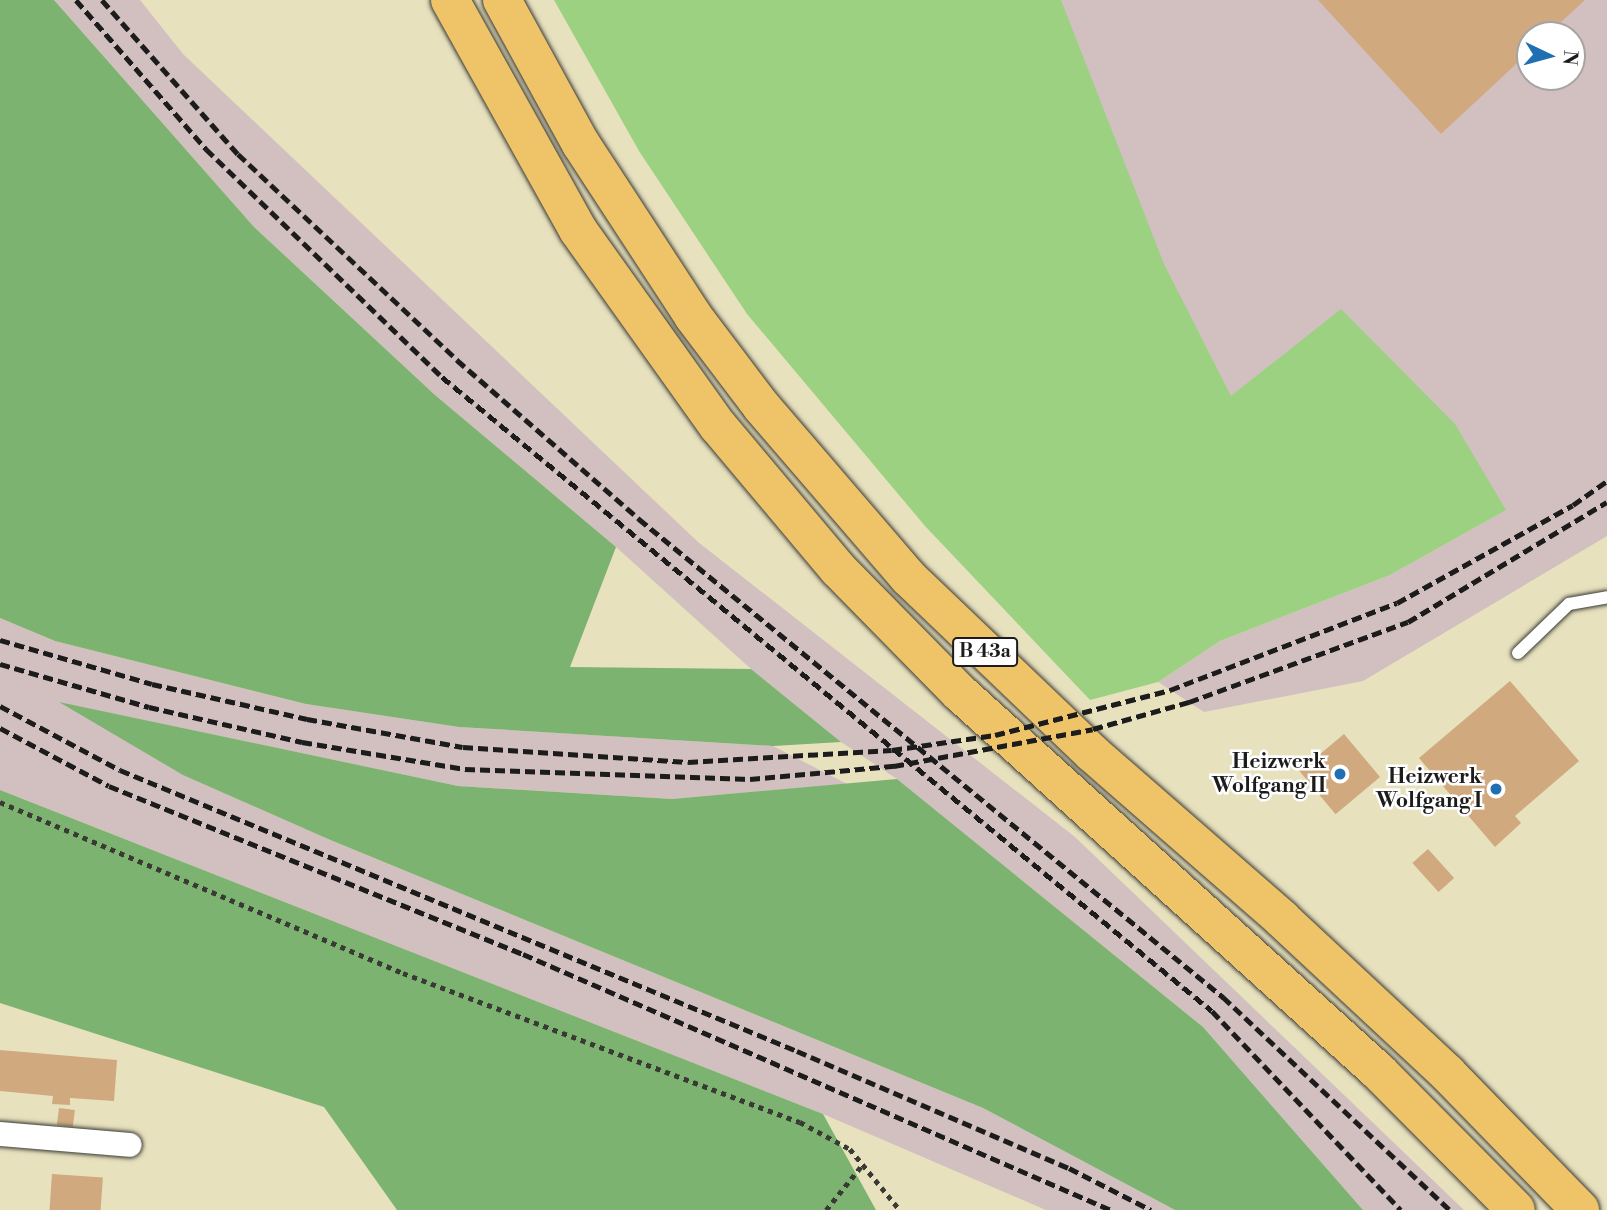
<!DOCTYPE html>
<style>
body{margin:0}
#map{position:relative;width:1607px;height:1210px;overflow:hidden;background:#e7e1be;font-family:"Libre Bodoni",serif}
div>[style]{position:absolute}
.industrial>*{inset:0;background:#d2bfc0}
.green>*{inset:0;background:#9cd182}
.forest>*{inset:0;background:#7db370}
.building>*{inset:0;background:#d0a97f;transform-origin:0 0}
.path>*{height:4.5px;margin-top:-2.25px;transform-origin:0;background:repeating-linear-gradient(90deg,#3a3a34 0 5px,transparent 0 10px)}
.roads{filter:drop-shadow(0 0 2px #3a3a34) drop-shadow(0 0 2px #3a3a34)}
.lane>*{height:12px;margin:-6px;padding:0 6px;transform-origin:6px;border-radius:6px;background:#fff}
.street>*{height:24px;margin:-12px;padding:0 12px;transform-origin:12px;border-radius:12px;background:#fff}
.highway>*{height:38px;margin:-19px;padding:0 19px;transform-origin:19px;border-radius:19px;background:#efc469}
.rail>*{height:5px;margin-top:-2.5px;transform-origin:0;background:repeating-linear-gradient(90deg,#1c1c1c 0 10px,transparent 0 15px)}
.dots>*{width:19px;height:19px;translate:-50% -50%;box-sizing:border-box;border:4px solid #fff;border-radius:50%}
span{translate:-50% -50%;white-space:nowrap;text-align:center;line-height:1.15;-webkit-text-stroke:5px #fff;paint-order:stroke}
.shield-label span{padding:2px 5px;background:#fff;border:2px solid;border-radius:5px;-webkit-text-stroke-width:0}
.shield-label{font-size:19px;color:#1c1c1c;font-weight:700}
.poi-label{font-size:21px;color:#1c1c1c;font-weight:700}
.right{translate:-100% -50%;text-align:right}
.north{position:absolute;left:1516px;top:21px;width:70px;height:70px;box-sizing:border-box;background:#fff;border:2px solid #a4a4a4;border-radius:50%;rotate:95deg;font-size:19px;font-weight:700;line-height:28px;text-align:center;color:#1c1c1c}
.north::after{content:'';display:block;margin:auto;width:24px;height:32px;background:#1f6fb2;clip-path:polygon(50% 0,100% 100%,50% 72%,0 100%)}
</style>
<div id="map">
<div class="industrial">
<div style="clip-path:polygon(54px 0,140px 0,183px 54px,698px 542px,1075px 837px,1464px 1210px,1363px 1210px,1203px 1027px,897px 779px,841px 742px,751px 669px,616px 547px,435px 395px,254px 227px)"></div>
<div style="clip-path:polygon(evenodd,608px 0,1607px 0,1607px 536px,1363px 681px,1204px 712px,1158px 682px,1220px 641px,1390px 575px,1502px 512px,1073px 631px,608px 0,1530px 35px,1572px 35px,1572px 77px,1530px 77px,1530px 35px)"></div>
<div style="clip-path:polygon(0 618px,55px 641px,306px 704px,459px 727px,773px 746px,847px 784px,672px 799px,458px 786px,62px 703px,184px 775px,328px 839px,983px 1108px,1175px 1210px,1046px 1210px,823px 1114px,0 790px)"></div>
</div>
<div class="green">
<div style="clip-path:polygon(554px 0,1061px 0,1164px 264px,1231px 396px,1341px 309px,1455px 424px,1506px 510px,1390px 575px,1220px 641px,1158px 682px,1090px 700px,925px 526px,747px 314px,639px 151px)"></div>
</div>
<div class="forest">
<div style="clip-path:polygon(0 0,54px 0,254px 227px,435px 395px,616px 547px,570px 667px,751px 669px,841px 742px,773px 746px,459px 727px,306px 704px,55px 641px,0 618px)"></div>
<div style="clip-path:polygon(59px 702px,458px 786px,672px 799px,897px 779px,1203px 1027px,1363px 1210px,1175px 1210px,983px 1108px,328px 839px,183px 775px)"></div>
<div style="clip-path:polygon(0 790px,823px 1114px,876px 1210px,397px 1210px,324px 1107px,0 1003px)"></div>
</div>
<div class="building">
<div style="clip-path:polygon(1318px 0,1585px 0,1547px 35px,1530px 35px,1530px 51px,1441px 134px)"></div>
<div style="clip-path:polygon(1510px 681px,1579px 761px,1515px 816px,1521px 823px,1495px 847px,1419px 758px)"></div>
<div style="left:1344px;top:734px;width:56px;height:58px;rotate:50deg"></div>
<div style="left:1428px;top:849px;width:39px;height:21px;rotate:48deg"></div>
<div style="clip-path:polygon(0 1050px,117px 1060px,114px 1101px,70px 1098px,70px 1105px,52px 1104px,53px 1096px,0 1091px)"></div>
<div style="left:59px;top:1108px;width:16px;height:17px;rotate:7deg"></div>
<div style="left:52px;top:1174px;width:51px;height:36px;rotate:4deg"></div>
</div>
<div class="path">
<div style="left:0;top:802px;width:438px;rotate:23deg"></div>
<div style="left:403px;top:973px;width:424px;rotate:20.6deg"></div>
<div style="left:800px;top:1122px;width:57px;rotate:28.4deg"></div>
<div style="left:850px;top:1149px;width:79px;rotate:50.7deg"></div>
<div style="left:826px;top:1210px;width:59px;rotate:-51.2deg"></div>
</div>
<div class="roads">
<div class="lane">
<div style="left:1518px;top:653px;width:71px;rotate:-43.9deg"></div>
<div style="left:1569px;top:604px;width:39px;rotate:-10deg"></div>
</div>
<div class="street">
<div style="left:0;top:1134px;width:130px;rotate:4.8deg"></div>
</div>
<div class="highway">
<div style="left:450px;top:0;width:263px;rotate:60.9deg"></div>
<div style="left:578px;top:230px;width:241px;rotate:54.5deg"></div>
<div style="left:718px;top:426px;width:187px;rotate:50deg"></div>
<div style="left:838px;top:569px;width:174px;rotate:45.5deg"></div>
<div style="left:960px;top:693px;width:565px;rotate:42.13deg"></div>
<div style="left:1379px;top:1072px;width:194px;rotate:45.2deg"></div>
<div style="left:502px;top:0;width:164px;rotate:61.3deg"></div>
<div style="left:581px;top:144px;width:205px;rotate:56.9deg"></div>
<div style="left:693px;top:316px;width:113px;rotate:52.9deg"></div>
<div style="left:761px;top:406px;width:227px;rotate:49.3deg"></div>
<div style="left:909px;top:578px;width:253px;rotate:43.7deg"></div>
<div style="left:1092px;top:753px;width:252px;rotate:41.1deg"></div>
<div style="left:1282px;top:919px;width:226px;rotate:43deg"></div>
<div style="left:1447px;top:1073px;width:191px;rotate:45.8deg"></div>
</div>
</div>
<div class="rail">
<div style="left:76px;top:0;width:198px;rotate:48.9deg"></div>
<div style="left:206px;top:149px;width:328px;rotate:44deg"></div>
<div style="left:442px;top:377px;width:997px;rotate:39.47deg"></div>
<div style="left:1212px;top:1011px;width:274px;rotate:46.5deg"></div>
<div style="left:102px;top:0;width:205px;rotate:48.6deg"></div>
<div style="left:238px;top:154px;width:301px;rotate:43.2deg"></div>
<div style="left:457px;top:360px;width:242px;rotate:41.1deg"></div>
<div style="left:639px;top:519px;width:755px;rotate:39.3deg"></div>
<div style="left:1223px;top:997px;width:311px;rotate:43.2deg"></div>
<div style="left:0;top:640px;width:158px;rotate:16.1deg"></div>
<div style="left:152px;top:684px;width:159px;rotate:12.7deg"></div>
<div style="left:307px;top:719px;width:158px;rotate:10.2deg"></div>
<div style="left:463px;top:747px;width:225px;rotate:3.8deg"></div>
<div style="left:688px;top:762px;width:204px;rotate:-3.4deg"></div>
<div style="left:892px;top:750px;width:104px;rotate:-8.3deg"></div>
<div style="left:995px;top:735px;width:181px;rotate:-14.4deg"></div>
<div style="left:1170px;top:690px;width:243px;rotate:-21deg"></div>
<div style="left:1397px;top:603px;width:201px;rotate:-29.1deg"></div>
<div style="left:1573px;top:505px;width:42px;rotate:-35.2deg"></div>
<div style="left:0;top:664px;width:155px;rotate:16.1deg"></div>
<div style="left:149px;top:707px;width:157px;rotate:12.9deg"></div>
<div style="left:302px;top:742px;width:165px;rotate:9.4deg"></div>
<div style="left:465px;top:769px;width:285px;rotate:2deg"></div>
<div style="left:750px;top:779px;width:145px;rotate:-5.2deg"></div>
<div style="left:894px;top:766px;width:202px;rotate:-10.5deg"></div>
<div style="left:1093px;top:729px;width:100px;rotate:-15.7deg"></div>
<div style="left:1189px;top:702px;width:233px;rotate:-20.1deg"></div>
<div style="left:1408px;top:622px;width:232px;rotate:-31.1deg"></div>
<div style="left:0;top:706px;width:136px;rotate:28.1deg"></div>
<div style="left:120px;top:770px;width:733px;rotate:22.54deg"></div>
<div style="left:797px;top:1051px;width:296px;rotate:23.3deg"></div>
<div style="left:1069px;top:1168px;width:92px;rotate:27.1deg"></div>
<div style="left:0;top:728px;width:123px;rotate:28deg"></div>
<div style="left:109px;top:786px;width:447px;rotate:22.1deg"></div>
<div style="left:523px;top:954px;width:641px;rotate:23.53deg"></div>
</div>
<div class="dots">
<div style="left:1340px;top:774px;background:#1f6fb2"></div>
<div style="left:1496px;top:789px;background:#1f6fb2"></div>
</div>
<div class="shield-label">
<span style="left:985px;top:652px">B 43a</span>
</div>
<div class="poi-label">
<span class="right" style="left:1326px;top:774px">Heizwerk<br>Wolfgang II</span>
<span class="right" style="left:1482px;top:789px">Heizwerk<br>Wolfgang I</span>
</div>
<div class="north">N</div>
</div>
